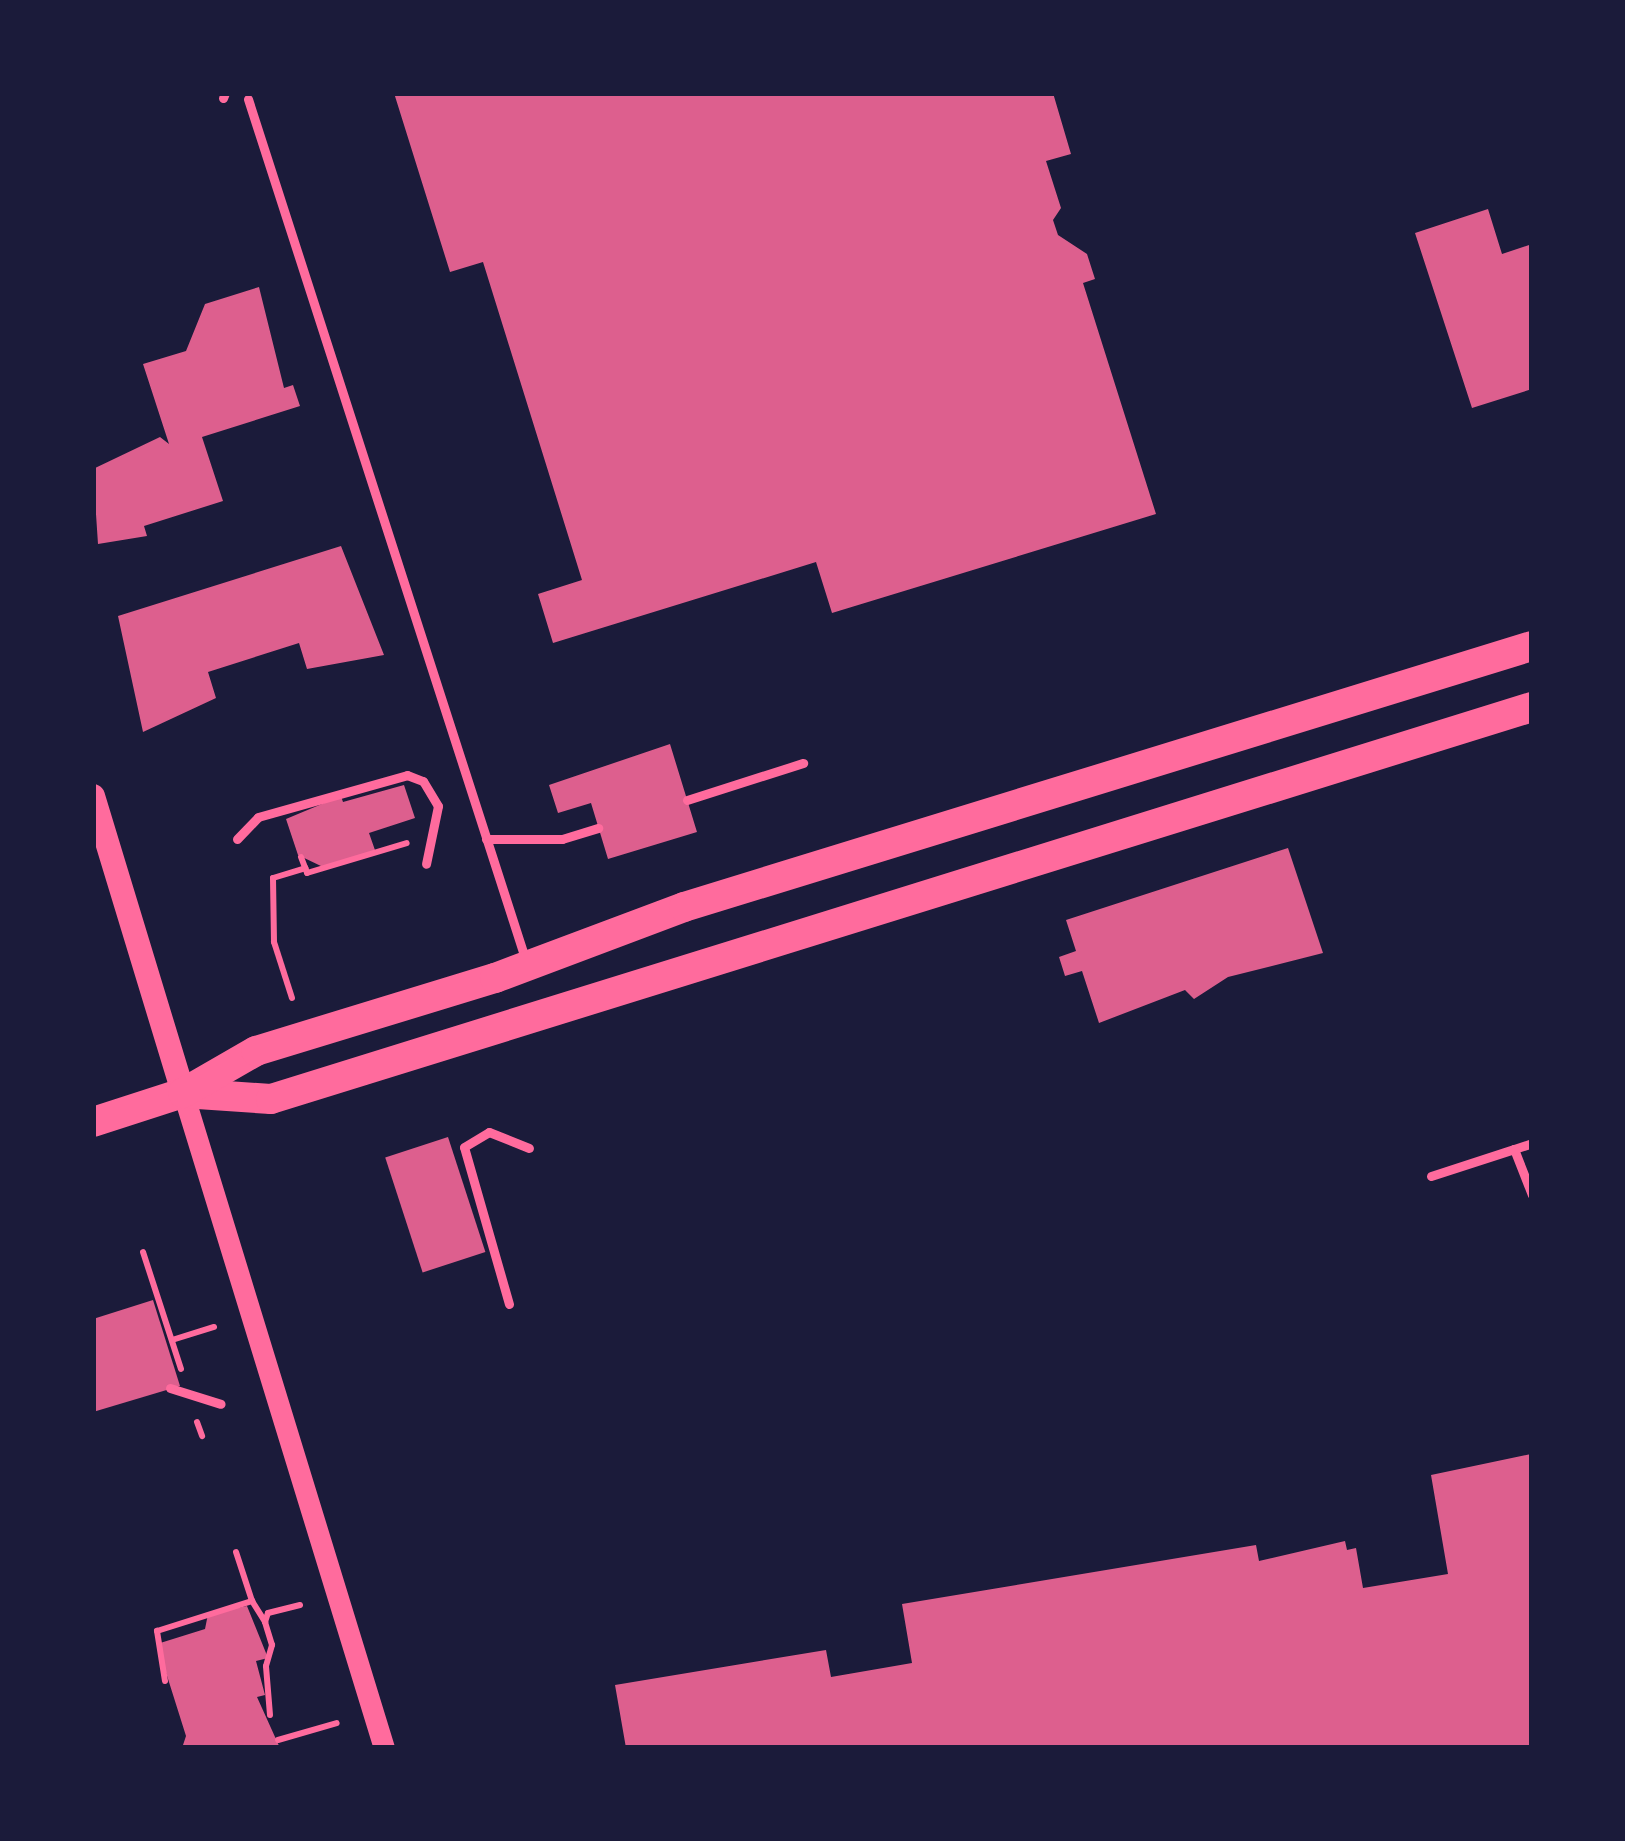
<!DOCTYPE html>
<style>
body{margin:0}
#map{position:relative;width:1625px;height:1841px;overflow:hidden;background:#1b1b3a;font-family:Roboto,sans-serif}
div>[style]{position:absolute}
.building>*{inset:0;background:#dd5f8e;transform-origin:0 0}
.path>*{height:6px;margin:-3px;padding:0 3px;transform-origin:3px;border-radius:3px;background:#ff6b9d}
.service>*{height:9px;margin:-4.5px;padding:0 4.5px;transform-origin:4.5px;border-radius:4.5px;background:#ff6b9d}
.tertiary>*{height:21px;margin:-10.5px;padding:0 10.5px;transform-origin:10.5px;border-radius:10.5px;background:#ff6b9d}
.secondary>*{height:24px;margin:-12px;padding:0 12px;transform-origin:12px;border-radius:12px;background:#ff6b9d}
.primary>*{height:30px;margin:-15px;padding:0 15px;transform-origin:15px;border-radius:15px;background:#ff6b9d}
span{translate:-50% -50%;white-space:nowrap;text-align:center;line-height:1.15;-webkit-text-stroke:9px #1b1b3a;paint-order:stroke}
.frame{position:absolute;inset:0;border:96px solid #1b1b3a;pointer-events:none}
</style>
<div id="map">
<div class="building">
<div style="clip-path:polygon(394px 93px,1053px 93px,1071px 154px,1046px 161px,1061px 208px,1053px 220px,1058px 235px,1087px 254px,1095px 279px,1083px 283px,1156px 514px,832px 613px,816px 562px,553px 643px,538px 594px,582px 580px,483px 262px,450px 272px)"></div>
<div style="clip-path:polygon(1488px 209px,1502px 254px,1532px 244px,1532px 389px,1472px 408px,1415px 233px)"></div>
<div style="clip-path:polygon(259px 287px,284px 388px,293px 385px,300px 406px,202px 437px,223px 501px,144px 526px,147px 536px,98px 544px,93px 469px,160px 437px,169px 444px,143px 364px,186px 351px,205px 304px)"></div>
<div style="clip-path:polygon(341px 546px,384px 655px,307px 669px,299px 643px,208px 672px,216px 698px,143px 732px,118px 616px)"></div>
<div style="clip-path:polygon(670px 744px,697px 832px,608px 859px,591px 803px,558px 813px,549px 785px)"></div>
<div style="clip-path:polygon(404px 785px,415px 818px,369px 833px,376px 853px,323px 867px,298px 855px,286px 819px,341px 796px,343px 802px)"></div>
<div style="clip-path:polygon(1288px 848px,1323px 953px,1228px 977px,1194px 999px,1185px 990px,1099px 1023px,1082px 971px,1065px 976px,1059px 957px,1076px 951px,1066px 920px)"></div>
<div style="left:448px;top:1137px;width:121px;height:66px;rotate:72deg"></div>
<div style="clip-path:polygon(153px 1300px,180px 1386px,93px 1412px,93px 1319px)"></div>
<div style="clip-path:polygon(1531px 1454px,1532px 1748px,626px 1748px,615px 1685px,826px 1650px,831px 1677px,912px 1663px,902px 1604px,1256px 1545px,1259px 1561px,1345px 1541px,1347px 1550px,1356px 1548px,1363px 1588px,1448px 1574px,1431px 1475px)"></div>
<div style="clip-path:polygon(247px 1606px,268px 1658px,256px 1661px,265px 1695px,257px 1697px,280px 1748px,182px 1748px,186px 1736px,157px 1644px,205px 1629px,208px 1614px)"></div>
</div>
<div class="path">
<div style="left:301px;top:857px;width:17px;rotate:69deg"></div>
<div style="left:307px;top:873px;width:104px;rotate:-16.7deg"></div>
<div style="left:292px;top:998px;width:59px;rotate:-107.8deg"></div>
<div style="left:274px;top:942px;width:64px;rotate:-90.9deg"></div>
<div style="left:273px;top:878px;width:34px;rotate:-17deg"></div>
<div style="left:143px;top:1252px;width:123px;rotate:72deg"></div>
<div style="left:172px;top:1340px;width:44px;rotate:-17.2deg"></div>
<div style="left:197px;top:1422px;width:15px;rotate:70deg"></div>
<div style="left:236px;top:1552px;width:52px;rotate:71.9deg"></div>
<div style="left:165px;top:1681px;width:51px;rotate:-99.1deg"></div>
<div style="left:157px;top:1631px;width:100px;rotate:-17.5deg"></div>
<div style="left:252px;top:1601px;width:25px;rotate:58deg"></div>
<div style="left:270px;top:1715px;width:49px;rotate:-94.7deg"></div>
<div style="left:266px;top:1666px;width:22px;rotate:-74deg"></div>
<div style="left:272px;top:1645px;width:24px;rotate:-107deg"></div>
<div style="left:265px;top:1622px;width:9px;rotate:-72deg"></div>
<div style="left:268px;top:1613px;width:33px;rotate:-14deg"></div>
<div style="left:278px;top:1740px;width:61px;rotate:-16.1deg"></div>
</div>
<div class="service">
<div style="left:223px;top:98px;width:5px;rotate:-68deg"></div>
<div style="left:248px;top:99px;width:906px;rotate:72.13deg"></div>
<div style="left:687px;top:800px;width:122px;rotate:-17.7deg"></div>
<div style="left:237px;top:839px;width:30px;rotate:-46deg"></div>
<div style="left:258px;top:817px;width:155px;rotate:-15.7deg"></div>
<div style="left:407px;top:775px;width:17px;rotate:21deg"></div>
<div style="left:423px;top:781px;width:29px;rotate:59deg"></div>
<div style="left:438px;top:806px;width:59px;rotate:101.7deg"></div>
<div style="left:486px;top:839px;width:76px"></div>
<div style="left:562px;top:839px;width:38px;rotate:-17deg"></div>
<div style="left:1514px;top:1149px;width:19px;rotate:-18deg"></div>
<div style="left:1431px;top:1176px;width:87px;rotate:-18deg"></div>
<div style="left:1514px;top:1149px;width:49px;rotate:68.6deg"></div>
<div style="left:509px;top:1304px;width:163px;rotate:-106deg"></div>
<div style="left:464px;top:1147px;width:29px;rotate:-31deg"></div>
<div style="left:489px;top:1132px;width:43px;rotate:21.8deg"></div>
<div style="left:170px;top:1388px;width:53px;rotate:17.4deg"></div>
</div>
<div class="tertiary">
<div style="left:183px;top:1093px;width:685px;rotate:72.94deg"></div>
</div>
<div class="secondary">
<div style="left:93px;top:796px;width:310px;rotate:73.1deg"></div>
</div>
<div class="primary">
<div style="left:183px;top:1093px;width:88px;rotate:3.9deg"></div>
<div style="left:271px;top:1099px;width:1321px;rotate:-17.27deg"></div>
<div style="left:93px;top:1122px;width:95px;rotate:-17.9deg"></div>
<div style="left:183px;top:1093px;width:84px;rotate:-29.9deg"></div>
<div style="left:256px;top:1051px;width:250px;rotate:-17deg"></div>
<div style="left:495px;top:978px;width:202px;rotate:-20.6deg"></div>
<div style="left:684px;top:907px;width:887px;rotate:-17.11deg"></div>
</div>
<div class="frame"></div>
</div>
